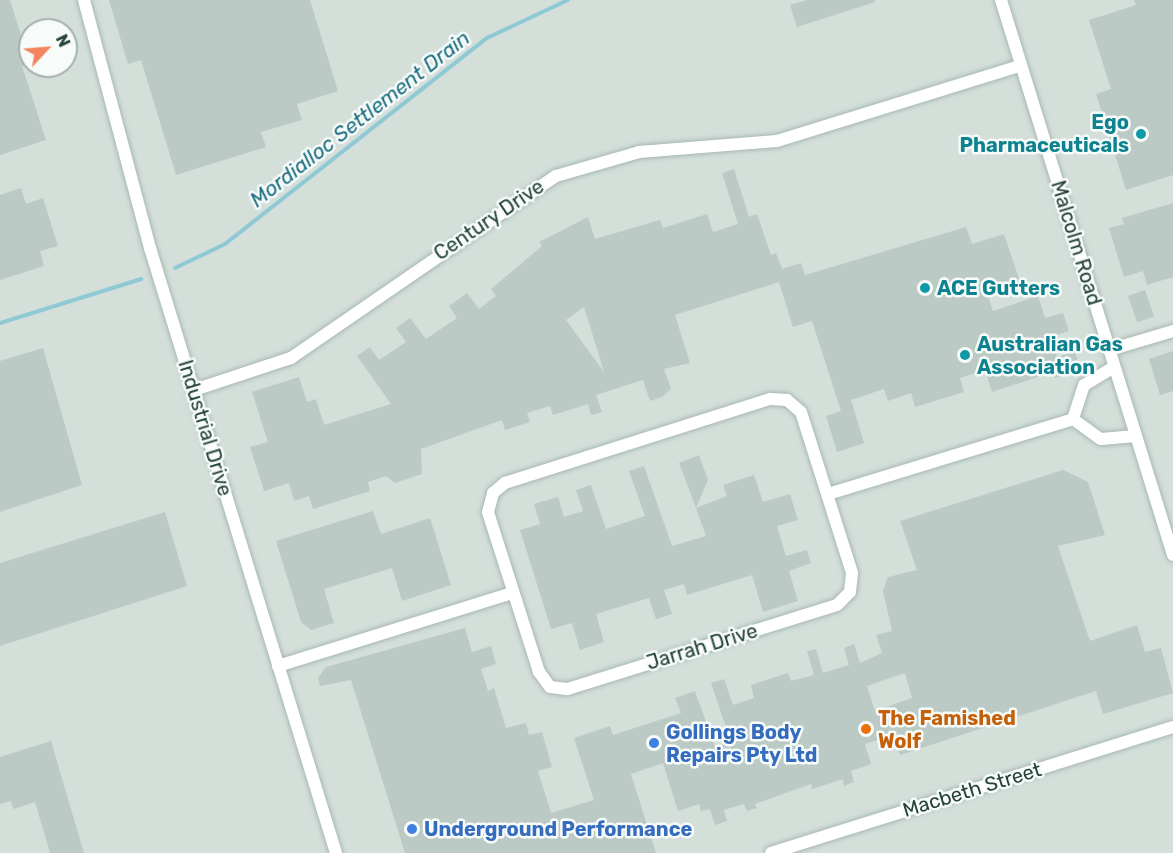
<!DOCTYPE html>
<style>
body{margin:0}
#map{position:relative;width:1173px;height:853px;overflow:hidden;background:#e6efeb;font-family:Rubik,sans-serif}
div>[style]{position:absolute}
.built>*{inset:0;background:#d4dfda}
.stream>*{height:4px;margin:-2px;padding:0 2px;transform-origin:2px;border-radius:2px;background:#8ec9d4}
.building>*{inset:0;background:#bbcac4;transform-origin:0 0}
.roads{filter:drop-shadow(0 0 2px #a8b8b2) drop-shadow(0 0 2px #a8b8b2)}
.minor>*{height:12px;margin:-6px;padding:0 6px;transform-origin:6px;border-radius:6px;background:#fff}
.dots>*{width:16px;height:16px;translate:-50% -50%;box-sizing:border-box;border:3px solid #f7fbf9;border-radius:50%}
span{translate:-50% -50%;white-space:nowrap;text-align:center;line-height:1.15;-webkit-text-stroke:5px #f7fbf9;paint-order:stroke}
.culture-label{font-size:20px;color:#0d838f;font-weight:700}
.right{translate:-100% -50%;text-align:right}
.left{translate:0 -50%;text-align:left}
.street-label{font-size:20px;color:#24423a}
.food-label{font-size:20px;color:#c56008;font-weight:700}
.shop-label{font-size:20px;color:#366cbe;font-weight:700}
.water-label{font-size:21px;color:#1c6f80;font-style:italic}
.north{position:absolute;left:18px;top:18px;width:60px;height:60px;box-sizing:border-box;background:#f7fbf9;border:2px solid #a3b1ad;border-radius:50%;rotate:64deg;font-size:16px;font-weight:700;line-height:24px;text-align:center;color:#24423a}
.north::after{content:'';display:block;margin:auto;width:21px;height:27px;background:#f4845f;clip-path:polygon(50% 0,100% 100%,50% 72%,0 100%)}
</style>
<div id="map">
<div class="built">
<div style="clip-path:polygon(evenodd,0 0,1173px 0,1173px 853px,0 853px,0 0,30px 30px,66px 30px,66px 66px,30px 66px,30px 30px)"></div>
</div>
<div class="stream">
<div style="left:175px;top:268px;width:55px;rotate:-25.6deg"></div>
<div style="left:225px;top:244px;width:333px;rotate:-38.2deg"></div>
<div style="left:487px;top:38px;width:89px;rotate:-25.1deg"></div>
<div style="left:0;top:323px;width:148px;rotate:-17.3deg"></div>
</div>
<div class="building">
<div style="clip-path:polygon(0 0,10px 0,30px 64px,22px 66px,46px 140px,0 155px)"></div>
<div style="clip-path:polygon(109px 0,310px 0,338px 91px,297px 104px,302px 120px,261px 132px,266px 147px,176px 175px,141px 60px,128px 64px)"></div>
<div style="clip-path:polygon(807px 0,875px 0,875px 2px,797px 27px,790px 5px)"></div>
<div style="clip-path:polygon(1134px 0,1173px 0,1173px 175px,1126px 190px,1096px 94px,1111px 89px,1089px 20px,1136px 5px)"></div>
<div style="clip-path:polygon(evenodd,734px 169px,749px 217px,757px 214px,771px 255px,776px 253px,782px 269px,801px 263px,805px 275px,966px 227px,972px 244px,1004px 234px,1020px 282px,987px 293px,993px 311px,1038px 296px,1045px 318px,1063px 313px,1069px 331px,1051px 337px,1057px 357px,1075px 352px,1081px 370px,1055px 378px,1053px 372px,992px 392px,985px 370px,960px 378px,964px 392px,915px 407px,911px 393px,888px 401px,884px 389px,851px 400px,864px 443px,837px 452px,826px 416px,841px 411px,812px 321px,793px 327px,779px 282px,675px 315px,690px 363px,664px 369px,671px 389px,662px 397px,650px 401px,643px 380px,596px 395px,602px 412px,591px 415px,588px 404px,553px 415px,550px 406px,527px 413px,530px 422px,505px 430px,502px 420px,421px 449px,422px 474px,395px 483px,386px 476px,368px 482px,370px 491px,313px 509px,309px 496px,294px 501px,289px 483px,264px 491px,250px 447px,268px 442px,252px 392px,299px 377px,307px 402px,316px 399px,324px 425px,391px 404px,357px 356px,370px 347px,379px 360px,406px 342px,396px 328px,410px 318px,426px 339px,457px 318px,449px 306px,467px 293px,479px 309px,496px 296px,491px 289px,542px 246px,539px 242px,588px 217px,595px 239px,660px 220px,663px 228px,707px 214px,713px 232px,738px 224px,722px 173px,734px 169px,584px 307px,604px 372px,566px 320px,584px 307px)"></div>
<div style="clip-path:polygon(21px 188px,26px 204px,43px 198px,58px 246px,40px 251px,44px 266px,0 280px,0 195px)"></div>
<div style="clip-path:polygon(1173px 203px,1173px 277px,1147px 285px,1143px 271px,1124px 277px,1109px 228px,1124px 224px,1122px 218px)"></div>
<div style="left:1145px;top:290px;width:28px;height:18px;rotate:71deg"></div>
<div style="clip-path:polygon(43px 348px,82px 485px,0 512px,0 361px)"></div>
<div style="clip-path:polygon(1173px 351px,1173px 391px,1160px 395px,1149px 359px)"></div>
<div style="clip-path:polygon(699px 455px,708px 480px,696px 508px,679px 463px)"></div>
<div style="clip-path:polygon(644px 466px,672px 546px,706px 536px,696px 508px,727px 496px,723px 485px,754px 475px,763px 502px,790px 494px,798px 520px,777px 526px,786px 556px,807px 550px,811px 563px,789px 571px,798px 601px,763px 612px,752px 575px,687px 595px,684px 584px,664px 590px,672px 614px,656px 619px,649px 598px,596px 614px,604px 642px,580px 650px,572px 623px,551px 629px,520px 530px,540px 524px,534px 504px,558px 497px,564px 517px,583px 511px,576px 490px,591px 485px,606px 529px,645px 516px,629px 471px)"></div>
<div style="clip-path:polygon(evenodd,1063px 470px,1088px 482px,1105px 535px,1058px 546px,1090px 641px,1137px 625px,1145px 652px,1161px 648px,1173px 693px,1103px 714px,1096px 691px,900px 755px,893px 735px,865px 744px,871px 764px,851px 771px,854px 782px,844px 786px,843px 779px,812px 789px,811px 784px,755px 804px,757px 808px,747px 811px,744px 804px,724px 810px,727px 821px,715px 825px,710px 809px,701px 811px,699px 804px,678px 811px,663px 763px,631px 774px,656px 853px,405px 853px,351px 680px,320px 686px,318px 678px,326px 667px,465px 628px,472px 652px,491px 646px,496px 664px,481px 669px,488px 691px,494px 688px,506px 728px,526px 723px,529px 735px,542px 732px,552px 767px,538px 771px,551px 813px,594px 800px,574px 738px,610px 726px,613px 735px,681px 713px,675px 698px,695px 691px,715px 747px,731px 742px,711px 683px,724px 679px,733px 705px,754px 698px,751px 685px,788px 673px,791px 681px,814px 675px,807px 651px,816px 649px,823px 673px,849px 665px,844px 648px,854px 644px,860px 663px,882px 653px,876px 635px,892px 631px,883px 591px,888px 577px,917px 570px,900px 521px,1063px 470px,905px 673px,912px 698px,875px 711px,867px 686px,905px 673px)"></div>
<div style="clip-path:polygon(373px 511px,381px 534px,430px 518px,451px 585px,402px 601px,392px 568px,324px 589px,334px 623px,311px 630px,301px 622px,276px 541px)"></div>
<div style="clip-path:polygon(165px 512px,187px 586px,0 646px,0 563px)"></div>
<div style="clip-path:polygon(51px 741px,84px 853px,50px 853px,35px 802px,13px 809px,11px 801px,0 804px,0 757px)"></div>
</div>
<div class="roads">
<div class="minor">
<div style="left:84px;top:0;width:257px;rotate:75.1deg"></div>
<div style="left:150px;top:248px;width:633px;rotate:72.91deg"></div>
<div style="left:1001px;top:0;width:581px;rotate:72.78deg"></div>
<div style="left:1109px;top:350px;width:67px;rotate:-16.5deg"></div>
<div style="left:1114px;top:367px;width:35px;rotate:149deg"></div>
<div style="left:1084px;top:385px;width:36px;rotate:108deg"></div>
<div style="left:1073px;top:419px;width:34px;rotate:36deg"></div>
<div style="left:1101px;top:439px;width:35px;rotate:-5deg"></div>
<div style="left:194px;top:390px;width:102px;rotate:-18.3deg"></div>
<div style="left:291px;top:358px;width:321px;rotate:-34.5deg"></div>
<div style="left:556px;top:176px;width:86px;rotate:-16.1deg"></div>
<div style="left:639px;top:152px;width:138px;rotate:-4.6deg"></div>
<div style="left:777px;top:141px;width:254px;rotate:-17.2deg"></div>
<div style="left:770px;top:399px;width:17px;rotate:3deg"></div>
<div style="left:787px;top:400px;width:18px;rotate:41deg"></div>
<div style="left:801px;top:412px;width:169px;rotate:72.4deg"></div>
<div style="left:852px;top:573px;width:19px;rotate:96deg"></div>
<div style="left:850px;top:592px;width:18px;rotate:135deg"></div>
<div style="left:837px;top:605px;width:283px;rotate:162.7deg"></div>
<div style="left:567px;top:689px;width:17px;rotate:-173deg"></div>
<div style="left:550px;top:687px;width:19px;rotate:-126deg"></div>
<div style="left:539px;top:672px;width:168px;rotate:-107.7deg"></div>
<div style="left:488px;top:512px;width:20px;rotate:-75deg"></div>
<div style="left:493px;top:493px;width:16px;rotate:-40deg"></div>
<div style="left:505px;top:483px;width:278px;rotate:-17.6deg"></div>
<div style="left:828px;top:494px;width:256px;rotate:-17deg"></div>
<div style="left:278px;top:666px;width:246px;rotate:-17.3deg"></div>
<div style="left:771px;top:853px;width:421px;rotate:-17.4deg"></div>
</div>
</div>
<div class="dots">
<div style="left:1141px;top:134px;background:#0f9aa8"></div>
<div style="left:925px;top:288px;background:#0f9aa8"></div>
<div style="left:965px;top:355px;background:#0f9aa8"></div>
<div style="left:866px;top:729px;background:#e8710a"></div>
<div style="left:654px;top:743px;background:#3f7fe0"></div>
<div style="left:412px;top:829px;background:#3f7fe0"></div>
</div>
<div class="culture-label">
<span class="right" style="left:1129px;top:134px">Ego<br>Pharmaceuticals</span>
<span class="left" style="left:937px;top:288px">ACE Gutters</span>
<span class="left" style="left:977px;top:356px">Australian Gas<br>Association</span>
</div>
<div class="street-label">
<span style="left:489px;top:220px;rotate:-34deg">Century Drive</span>
<span style="left:1076px;top:243px;rotate:73deg">Malcolm Road</span>
<span style="left:205px;top:428px;rotate:73deg">Industrial Drive</span>
<span style="left:702px;top:647px;rotate:-17deg">Jarrah Drive</span>
<span style="left:972px;top:790px;rotate:-17deg">Macbeth Street</span>
</div>
<div class="food-label">
<span class="left" style="left:878px;top:730px">The Famished<br>Wolf</span>
</div>
<div class="shop-label">
<span class="left" style="left:666px;top:744px">Gollings Body<br>Repairs Pty Ltd</span>
<span class="left" style="left:424px;top:829px">Underground Performance</span>
</div>
<div class="water-label">
<span style="left:360px;top:119px;rotate:-38deg">Mordialloc Settlement Drain</span>
</div>
<div class="north">N</div>
</div>
